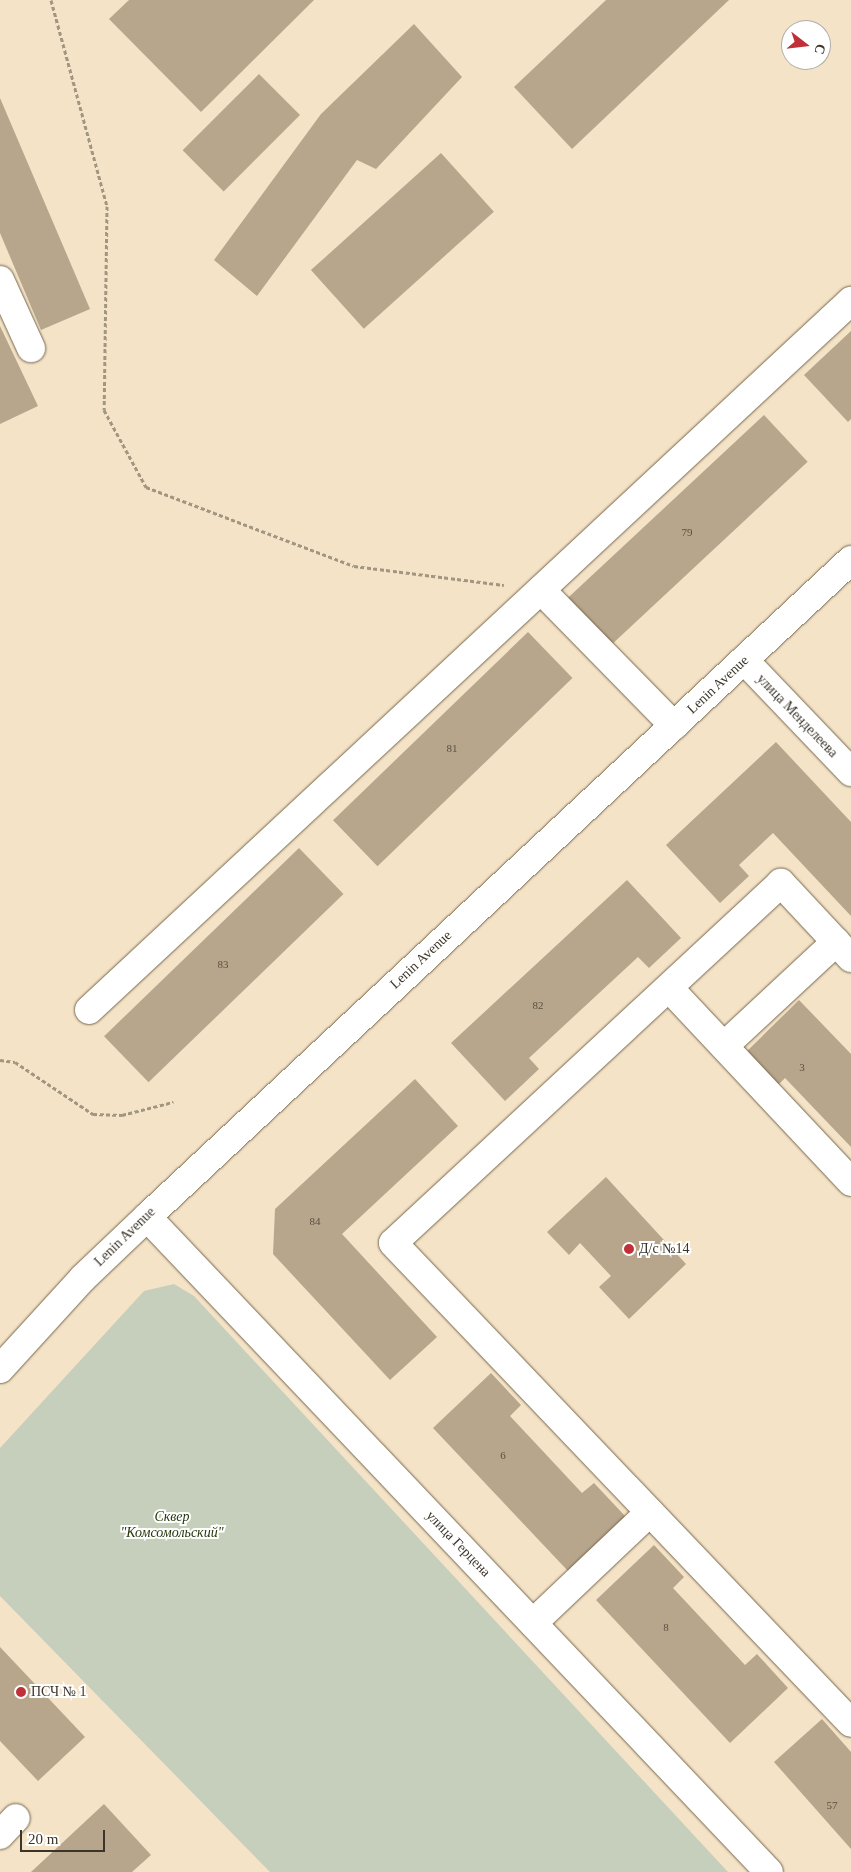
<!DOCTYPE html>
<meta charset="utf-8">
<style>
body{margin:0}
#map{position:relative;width:851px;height:1872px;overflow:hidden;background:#f4e3c6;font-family:"Times New Roman",serif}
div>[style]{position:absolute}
.green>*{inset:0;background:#c6cfbc}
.building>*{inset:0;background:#b7a68c;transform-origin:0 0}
.path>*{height:3px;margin-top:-1.5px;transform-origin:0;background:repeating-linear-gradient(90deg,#a29681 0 4px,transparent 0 6.5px)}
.roads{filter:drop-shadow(0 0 1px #76674d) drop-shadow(0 0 1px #76674d)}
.minor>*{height:28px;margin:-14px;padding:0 14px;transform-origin:14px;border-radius:14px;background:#fff}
.dots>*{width:14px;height:14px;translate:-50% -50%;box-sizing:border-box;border:2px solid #fff;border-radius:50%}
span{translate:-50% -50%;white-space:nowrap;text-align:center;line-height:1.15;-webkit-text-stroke:4px #fff;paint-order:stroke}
.number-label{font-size:11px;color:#5a5042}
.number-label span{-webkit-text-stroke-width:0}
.street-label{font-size:14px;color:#3b3429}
.poi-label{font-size:14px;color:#3b3429}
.left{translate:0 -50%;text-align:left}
.park-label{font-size:14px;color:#26380b;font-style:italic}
.north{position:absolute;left:781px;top:20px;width:50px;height:50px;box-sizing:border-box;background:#fff;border:1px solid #b1aea9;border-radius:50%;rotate:106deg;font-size:14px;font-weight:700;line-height:20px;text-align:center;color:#3b3429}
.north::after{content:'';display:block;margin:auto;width:18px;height:22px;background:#c03039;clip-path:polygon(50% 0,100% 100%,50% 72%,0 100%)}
.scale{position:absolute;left:20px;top:1830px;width:85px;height:22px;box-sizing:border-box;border:2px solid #3b3429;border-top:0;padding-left:6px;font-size:15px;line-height:18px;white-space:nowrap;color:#3b3429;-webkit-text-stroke:4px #fff;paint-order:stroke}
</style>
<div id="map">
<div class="green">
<div style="clip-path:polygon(174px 1284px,194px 1296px,728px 1872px,270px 1872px,0 1596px,0 1448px,144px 1291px)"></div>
</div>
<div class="building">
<div style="clip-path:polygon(129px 0,314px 0,201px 112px,109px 19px)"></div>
<div style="clip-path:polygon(606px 0,729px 0,572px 149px,514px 87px)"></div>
<div style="clip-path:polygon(414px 24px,462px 77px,376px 169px,357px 160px,257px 296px,214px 260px,321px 114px)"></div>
<div style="left:259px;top:74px;width:58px;height:108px;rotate:45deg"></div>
<div style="clip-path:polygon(0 98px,90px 309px,41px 330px,0 233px)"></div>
<div style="left:441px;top:153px;width:79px;height:175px;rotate:48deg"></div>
<div style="clip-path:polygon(0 326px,38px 406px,0 424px)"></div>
<div style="clip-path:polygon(851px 331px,851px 419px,848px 422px,804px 375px)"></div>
<div style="left:764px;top:415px;width:64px;height:272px;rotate:47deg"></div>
<div style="left:528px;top:632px;width:64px;height:271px;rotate:46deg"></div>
<div style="clip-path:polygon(776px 742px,851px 822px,851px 916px,773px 833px,739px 865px,749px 876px,720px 903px,666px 845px)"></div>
<div style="left:299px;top:848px;width:64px;height:271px;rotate:46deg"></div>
<div style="clip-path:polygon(627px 880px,681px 938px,649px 968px,638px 957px,529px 1058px,539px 1069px,505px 1101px,451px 1043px)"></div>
<div style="clip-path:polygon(799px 1000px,851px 1054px,851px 1147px,785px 1078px,774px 1089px,742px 1056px)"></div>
<div style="clip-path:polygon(415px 1079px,458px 1126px,342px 1234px,437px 1337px,390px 1380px,273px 1254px,275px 1209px)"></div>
<div style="clip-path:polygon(606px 1177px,686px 1264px,629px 1319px,599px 1287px,611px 1276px,580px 1243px,569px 1255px,547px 1232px)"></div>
<div style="clip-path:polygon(491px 1373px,521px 1405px,510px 1416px,582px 1493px,594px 1483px,626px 1517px,568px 1571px,433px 1428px)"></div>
<div style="clip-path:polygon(654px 1545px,684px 1577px,673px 1588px,745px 1665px,757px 1654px,788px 1688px,730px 1743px,596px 1600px)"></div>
<div style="clip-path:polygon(0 1647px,85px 1737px,38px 1781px,0 1741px)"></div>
<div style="clip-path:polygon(822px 1719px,851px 1752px,851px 1849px,774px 1762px)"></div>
<div style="clip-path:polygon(104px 1804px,151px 1855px,132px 1872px,31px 1872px)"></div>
</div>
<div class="path">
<div style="left:51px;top:0;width:213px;rotate:74.8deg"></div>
<div style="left:107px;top:206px;width:204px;rotate:90.8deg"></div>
<div style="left:104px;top:410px;width:88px;rotate:61.4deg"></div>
<div style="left:146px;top:487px;width:222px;rotate:20.8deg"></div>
<div style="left:354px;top:566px;width:151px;rotate:7.2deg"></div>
<div style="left:0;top:1060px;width:15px;rotate:8deg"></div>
<div style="left:15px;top:1062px;width:94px;rotate:33.7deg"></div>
<div style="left:93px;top:1114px;width:29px;rotate:2deg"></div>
<div style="left:122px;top:1115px;width:53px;rotate:-14.3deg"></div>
</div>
<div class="roads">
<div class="minor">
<div style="left:0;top:280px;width:75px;rotate:65.5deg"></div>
<div style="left:541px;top:590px;width:190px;rotate:45.6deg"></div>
<div style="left:744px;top:660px;width:155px;rotate:46.3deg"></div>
<div style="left:851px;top:958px;width:103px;rotate:-133deg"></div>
<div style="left:781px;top:883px;width:529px;rotate:137.14deg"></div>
<div style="left:393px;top:1243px;width:663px;rotate:46.34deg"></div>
<div style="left:669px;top:988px;width:266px;rotate:46.8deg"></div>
<div style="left:89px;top:1010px;width:1041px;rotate:-42.94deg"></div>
<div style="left:724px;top:1046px;width:153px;rotate:-42.9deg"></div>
<div style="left:147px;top:1217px;width:903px;rotate:46.48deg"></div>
<div style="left:0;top:1369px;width:123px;rotate:-47.6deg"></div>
<div style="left:83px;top:1278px;width:88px;rotate:-43.6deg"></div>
<div style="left:147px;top:1217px;width:963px;rotate:-43.02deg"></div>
<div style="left:533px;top:1623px;width:161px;rotate:-43.5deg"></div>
<div style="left:0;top:1835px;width:23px;rotate:-47deg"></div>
</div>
</div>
<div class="dots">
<div style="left:629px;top:1249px;background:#c03039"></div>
<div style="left:21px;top:1692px;background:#c03039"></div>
</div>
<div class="number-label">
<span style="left:687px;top:532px">79</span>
<span style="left:452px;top:748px">81</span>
<span style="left:223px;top:964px">83</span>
<span style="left:538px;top:1005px">82</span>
<span style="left:802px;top:1067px">3</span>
<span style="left:315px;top:1221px">84</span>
<span style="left:503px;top:1455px">6</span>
<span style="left:666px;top:1627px">8</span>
<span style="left:832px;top:1805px">57</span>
</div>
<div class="street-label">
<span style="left:718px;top:685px;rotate:-43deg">Lenin Avenue</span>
<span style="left:797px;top:716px;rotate:46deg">улица Менделеева</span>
<span style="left:421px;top:960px;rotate:-43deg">Lenin Avenue</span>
<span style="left:125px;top:1237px;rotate:-44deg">Lenin Avenue</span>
<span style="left:458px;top:1544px;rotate:46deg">улица Герцена</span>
</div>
<div class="poi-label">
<span class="left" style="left:639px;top:1249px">Д/с №14</span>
<span class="left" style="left:31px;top:1692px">ПСЧ № 1</span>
</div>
<div class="park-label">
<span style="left:172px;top:1525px">Сквер<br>"Комсомольский"</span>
</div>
<div class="north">С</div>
<div class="scale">20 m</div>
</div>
